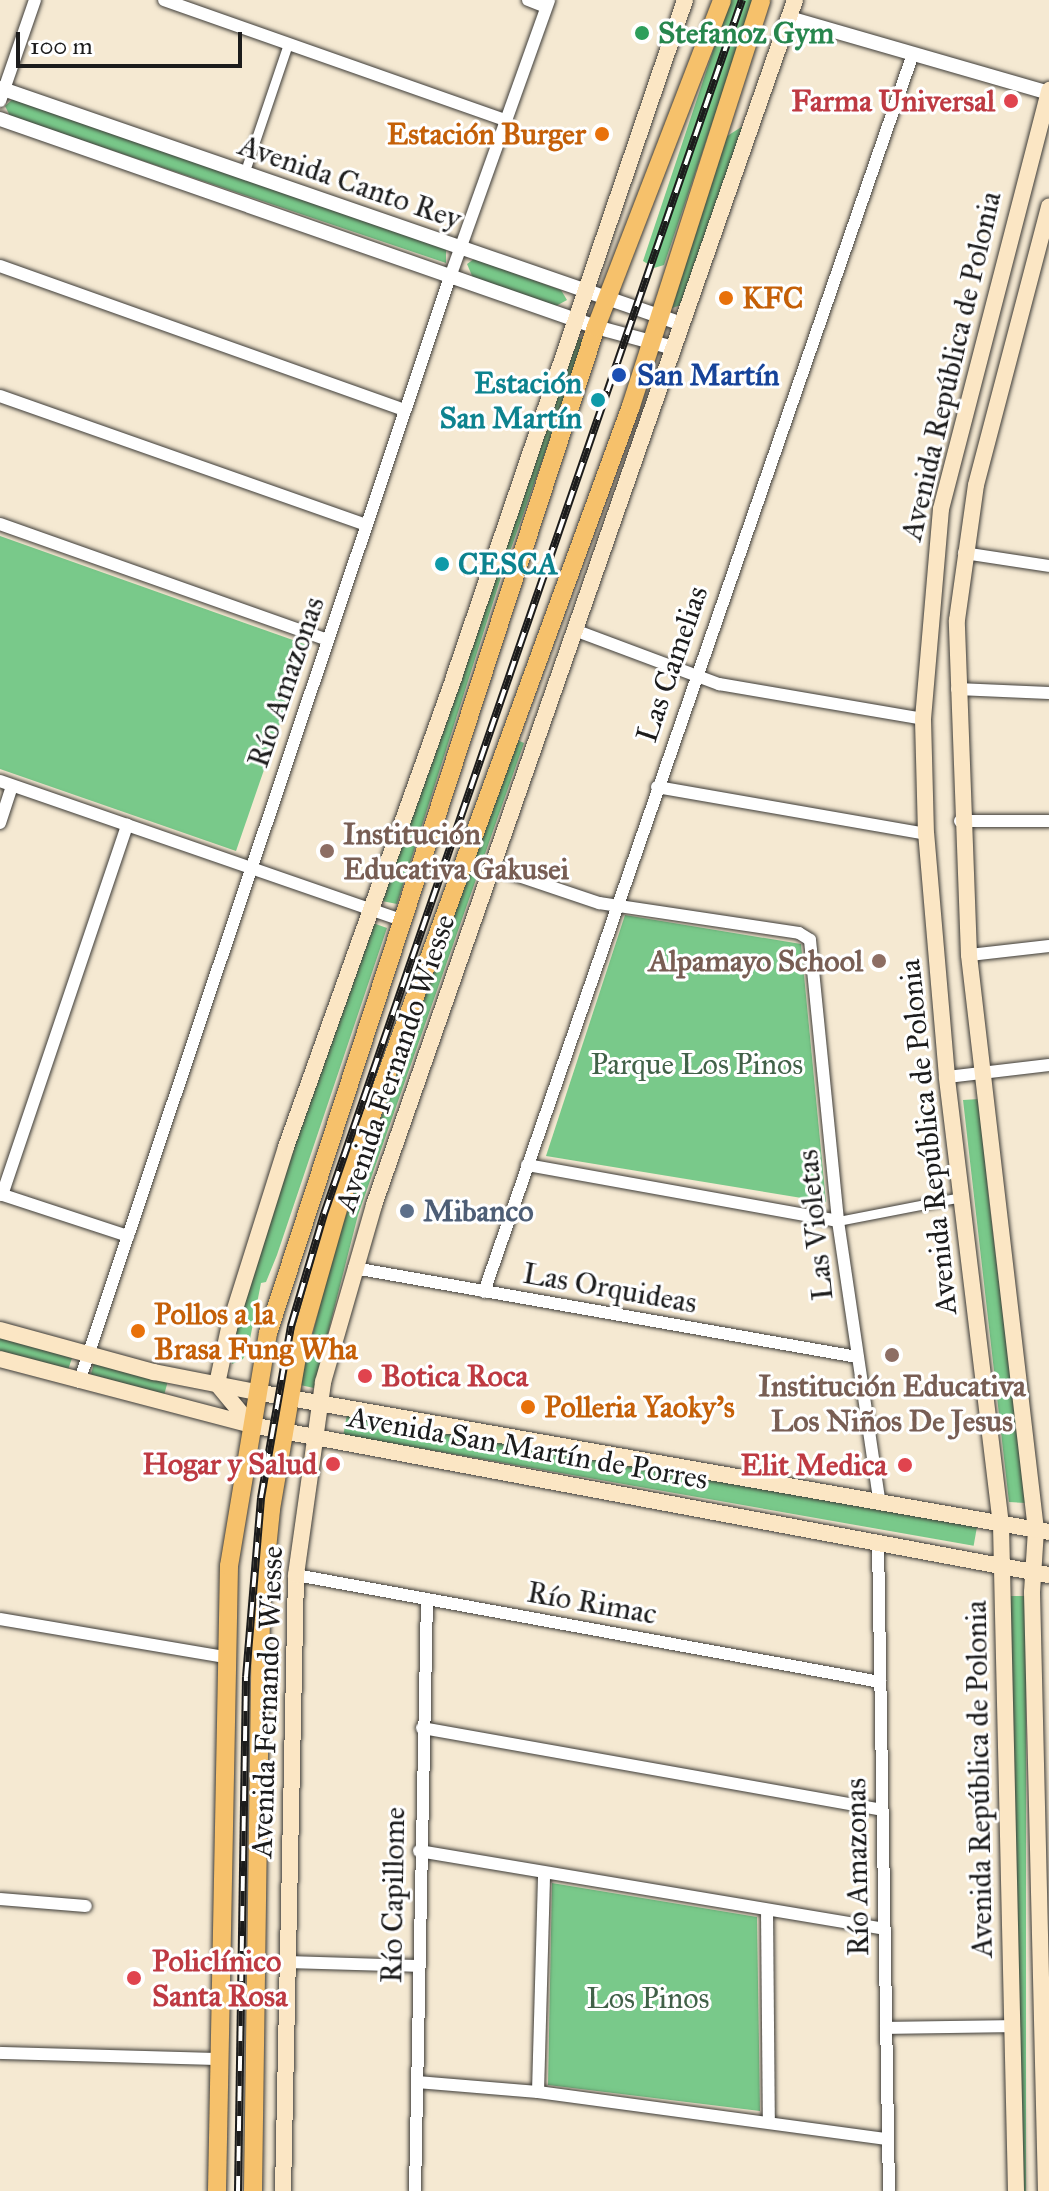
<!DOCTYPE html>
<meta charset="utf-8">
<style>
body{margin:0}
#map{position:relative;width:1049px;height:2191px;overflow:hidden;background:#f5e9d2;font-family:"IM FELL Great Primer",serif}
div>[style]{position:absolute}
.green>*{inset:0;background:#79c98a;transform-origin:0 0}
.roads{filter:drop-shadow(0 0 2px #3d3b37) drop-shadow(0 0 2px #3d3b37)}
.pedestrian>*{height:9px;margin:-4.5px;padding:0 4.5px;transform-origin:4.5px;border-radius:4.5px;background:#fff}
.minor>*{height:12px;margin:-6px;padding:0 6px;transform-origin:6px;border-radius:6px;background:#fff}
.tertiary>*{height:14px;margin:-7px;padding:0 7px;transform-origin:7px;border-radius:7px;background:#fff}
.secondary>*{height:16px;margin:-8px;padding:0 8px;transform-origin:8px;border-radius:8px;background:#fbe6c4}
.primary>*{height:18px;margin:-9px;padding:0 9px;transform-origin:9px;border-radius:9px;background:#f6c16b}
.rail>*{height:8px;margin-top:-4px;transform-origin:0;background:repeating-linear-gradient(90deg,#fff 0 15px,#1c1c1c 0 30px);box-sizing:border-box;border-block:2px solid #1c1c1c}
.dots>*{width:22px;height:22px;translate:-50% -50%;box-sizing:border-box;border:4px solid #fff;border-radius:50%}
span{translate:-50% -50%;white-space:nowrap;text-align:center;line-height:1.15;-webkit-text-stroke:6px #fff;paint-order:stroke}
.leisure-label{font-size:30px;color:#27864d;font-weight:700}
.left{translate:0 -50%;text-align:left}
.health-label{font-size:30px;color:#be3a42;font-weight:700}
.right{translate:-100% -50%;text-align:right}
.food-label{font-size:30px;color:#c56008;font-weight:700}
.street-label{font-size:30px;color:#1c1c1c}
.transit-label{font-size:30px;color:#164399;font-weight:700}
.culture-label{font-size:30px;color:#0d838f;font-weight:700}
.education-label{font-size:30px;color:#785e54;font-weight:700}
.park-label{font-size:30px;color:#416148}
.service-label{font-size:30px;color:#4e5e75;font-weight:700}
.scale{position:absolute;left:16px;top:32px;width:226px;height:36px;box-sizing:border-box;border:4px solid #1c1c1c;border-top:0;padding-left:10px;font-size:24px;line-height:28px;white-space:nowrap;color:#1c1c1c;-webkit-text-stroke:6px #fff;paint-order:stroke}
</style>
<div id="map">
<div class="green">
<div style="clip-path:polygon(730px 0,754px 0,664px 265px,654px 268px,643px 261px)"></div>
<div style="clip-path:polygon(14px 98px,446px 249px,446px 263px,10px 116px,5px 106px)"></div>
<div style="clip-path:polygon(746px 124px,684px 304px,672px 308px,669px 301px,721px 140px)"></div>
<div style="clip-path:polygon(474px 259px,561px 290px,567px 300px,556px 306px,473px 278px,467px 264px)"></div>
<div style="clip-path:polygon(573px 336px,585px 340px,503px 571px,397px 904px,377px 900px)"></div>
<div style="clip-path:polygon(0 536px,307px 645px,236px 851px,0 769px)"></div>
<div style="clip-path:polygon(517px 740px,524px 743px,358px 1215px,314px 1388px,300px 1385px,334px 1249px)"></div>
<div style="clip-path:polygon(625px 915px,801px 944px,826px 1202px,546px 1156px)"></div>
<div style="clip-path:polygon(370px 922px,387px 928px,277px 1255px,266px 1282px,261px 1283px,248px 1349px,243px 1359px,232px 1364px,230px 1355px,272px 1207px)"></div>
<div style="clip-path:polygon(979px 1099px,989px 1200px,1026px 1503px,1009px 1502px,963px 1100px)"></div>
<div style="clip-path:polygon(0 1336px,72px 1358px,68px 1370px,0 1351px)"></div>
<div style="left:94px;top:1363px;width:76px;height:12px;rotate:15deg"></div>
<div style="left:347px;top:1414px;width:640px;height:21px;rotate:10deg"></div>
<div style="left:1010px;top:1596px;width:16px;height:595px"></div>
<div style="clip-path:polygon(552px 1883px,757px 1917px,760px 2111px,548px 2085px)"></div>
</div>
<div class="roads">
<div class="pedestrian">
<div style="left:247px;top:165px;width:128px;rotate:-71.3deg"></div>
<div style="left:838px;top:1221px;width:125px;rotate:-11deg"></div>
</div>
<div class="minor">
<div style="left:164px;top:0;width:361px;rotate:19.4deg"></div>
<div style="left:528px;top:0;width:19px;rotate:21deg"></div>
<div style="left:0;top:101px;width:107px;rotate:-70.9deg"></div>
<div style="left:0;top:266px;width:430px;rotate:19.6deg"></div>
<div style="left:0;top:396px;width:388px;rotate:19.4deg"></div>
<div style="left:0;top:524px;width:348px;rotate:19.5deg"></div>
<div style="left:964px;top:553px;width:86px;rotate:8.7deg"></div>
<div style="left:577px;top:631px;width:152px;rotate:20.5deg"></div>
<div style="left:719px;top:684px;width:207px;rotate:9.7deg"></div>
<div style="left:957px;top:689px;width:92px;rotate:2.5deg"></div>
<div style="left:0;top:781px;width:425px;rotate:19.1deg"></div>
<div style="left:657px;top:787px;width:273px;rotate:9.9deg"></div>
<div style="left:960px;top:821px;width:89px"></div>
<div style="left:0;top:823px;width:39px;rotate:-72deg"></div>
<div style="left:492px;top:867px;width:113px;rotate:18.6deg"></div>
<div style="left:599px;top:903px;width:202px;rotate:8.5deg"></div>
<div style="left:799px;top:933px;width:13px;rotate:32deg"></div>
<div style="left:810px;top:940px;width:282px;rotate:84.3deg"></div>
<div style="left:838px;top:1221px;width:286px;rotate:81.6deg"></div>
<div style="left:969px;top:955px;width:81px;rotate:-6.4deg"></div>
<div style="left:947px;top:1077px;width:103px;rotate:-6.7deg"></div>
<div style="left:527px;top:1165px;width:316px;rotate:10.2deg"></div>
<div style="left:0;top:1194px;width:135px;rotate:18.2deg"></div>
<div style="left:2px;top:1195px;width:391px;rotate:-71.3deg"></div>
<div style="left:354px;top:1268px;width:511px;rotate:10.03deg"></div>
<div style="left:484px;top:1292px;width:1310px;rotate:-70.89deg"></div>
<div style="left:79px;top:1382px;width:1166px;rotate:-71.44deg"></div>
<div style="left:450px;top:277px;width:294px;rotate:-70.3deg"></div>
<div style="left:878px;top:1542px;width:649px;rotate:89.03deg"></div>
<div style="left:296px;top:1575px;width:594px;rotate:10.38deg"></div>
<div style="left:0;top:1619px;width:227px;rotate:9.6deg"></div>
<div style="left:422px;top:1728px;width:467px;rotate:10.1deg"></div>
<div style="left:419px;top:1851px;width:472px;rotate:9.5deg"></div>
<div style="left:0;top:1899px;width:86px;rotate:4.7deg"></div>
<div style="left:767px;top:1910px;width:212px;rotate:89.5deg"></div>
<div style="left:285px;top:1962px;width:133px;rotate:1.7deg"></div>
<div style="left:886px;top:2028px;width:127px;rotate:-0.9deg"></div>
<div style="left:0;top:2053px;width:219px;rotate:1.6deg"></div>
<div style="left:417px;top:2082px;width:121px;rotate:4.7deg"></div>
<div style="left:538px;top:2092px;width:352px;rotate:7.7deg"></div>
<div style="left:538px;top:2092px;width:217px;rotate:-88.4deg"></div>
<div style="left:415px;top:2191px;width:592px;rotate:-88.84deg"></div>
</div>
<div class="tertiary">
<div style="left:789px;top:18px;width:271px;rotate:16.1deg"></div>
<div style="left:0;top:88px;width:722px;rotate:19.09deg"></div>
<div style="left:0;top:119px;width:631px;rotate:19.24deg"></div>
<div style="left:596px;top:327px;width:81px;rotate:15.1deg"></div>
</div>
<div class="secondary">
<div style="left:0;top:1330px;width:160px;rotate:15.3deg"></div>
<div style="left:154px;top:1372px;width:104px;rotate:11.1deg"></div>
<div style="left:256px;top:1392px;width:805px;rotate:10.01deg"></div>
<div style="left:0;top:1359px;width:260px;rotate:14.7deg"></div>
<div style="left:251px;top:1425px;width:812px;rotate:10.65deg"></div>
<div style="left:251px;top:1425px;width:53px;rotate:-129.7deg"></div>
<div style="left:217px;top:1384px;width:57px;rotate:-77.9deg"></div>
<div style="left:229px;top:1328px;width:190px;rotate:-72.5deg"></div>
<div style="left:286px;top:1147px;width:499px;rotate:-70.3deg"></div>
<div style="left:454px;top:677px;width:715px;rotate:-71.16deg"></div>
<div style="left:283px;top:2191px;width:616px;rotate:-88.79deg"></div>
<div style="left:296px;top:1575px;width:195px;rotate:-82deg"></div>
<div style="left:323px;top:1382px;width:184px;rotate:-73.9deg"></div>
<div style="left:374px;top:1205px;width:1276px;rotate:-70.74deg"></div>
<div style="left:1016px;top:2191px;width:666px;rotate:-91.29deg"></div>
<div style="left:1001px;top:1525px;width:451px;rotate:-96.9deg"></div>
<div style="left:947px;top:1077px;width:244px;rotate:-94.9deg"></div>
<div style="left:926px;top:834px;width:115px;rotate:-91.5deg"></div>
<div style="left:923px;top:719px;width:211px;rotate:-85.1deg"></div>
<div style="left:941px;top:509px;width:433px;rotate:-75.5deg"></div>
<div style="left:1046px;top:2191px;width:599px;rotate:-91.34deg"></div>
<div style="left:1032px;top:1592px;width:62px;rotate:-86.3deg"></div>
<div style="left:1036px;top:1530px;width:579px;rotate:-96.65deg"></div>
<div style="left:969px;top:955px;width:335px;rotate:-92.1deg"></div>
<div style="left:957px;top:620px;width:136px;rotate:-82deg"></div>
<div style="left:976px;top:485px;width:288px;rotate:-75.3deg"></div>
</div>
<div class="primary">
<div style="left:217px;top:2191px;width:625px;rotate:-88.9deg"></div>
<div style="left:229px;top:1566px;width:236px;rotate:-80.5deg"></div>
<div style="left:268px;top:1333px;width:1058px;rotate:-71.94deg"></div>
<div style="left:596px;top:327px;width:350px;rotate:-68.9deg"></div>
<div style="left:253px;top:2191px;width:583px;rotate:-89.21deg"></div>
<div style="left:261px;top:1608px;width:100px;rotate:-84.2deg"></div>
<div style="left:271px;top:1509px;width:165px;rotate:-80.3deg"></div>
<div style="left:299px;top:1346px;width:153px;rotate:-74.1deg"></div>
<div style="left:341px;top:1199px;width:844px;rotate:-69.91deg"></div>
<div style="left:631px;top:406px;width:426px;rotate:-72.2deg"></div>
</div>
</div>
<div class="rail">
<div style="left:238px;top:2191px;width:514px;rotate:-89.11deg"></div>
<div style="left:246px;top:1677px;width:180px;rotate:-85.2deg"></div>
<div style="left:261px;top:1498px;width:175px;rotate:-80.1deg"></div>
<div style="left:291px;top:1326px;width:117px;rotate:-73.6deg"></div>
<div style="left:324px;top:1214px;width:1284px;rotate:-71deg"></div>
</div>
<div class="dots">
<div style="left:642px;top:33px;background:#2e9e5b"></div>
<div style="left:1011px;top:101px;background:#e0444e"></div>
<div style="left:602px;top:134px;background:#e8710a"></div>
<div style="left:726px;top:298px;background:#e8710a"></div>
<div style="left:619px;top:375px;background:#1a4fb4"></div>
<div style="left:598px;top:400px;background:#0f9aa8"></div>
<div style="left:442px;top:564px;background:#0f9aa8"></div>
<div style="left:327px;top:851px;background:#8d6e63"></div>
<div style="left:879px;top:961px;background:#8d6e63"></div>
<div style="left:407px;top:1211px;background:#5c6f8a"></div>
<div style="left:138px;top:1331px;background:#e8710a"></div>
<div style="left:892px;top:1355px;background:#8d6e63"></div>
<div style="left:365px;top:1376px;background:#e0444e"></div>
<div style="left:528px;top:1407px;background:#e8710a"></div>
<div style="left:333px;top:1464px;background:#e0444e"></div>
<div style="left:905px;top:1465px;background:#e0444e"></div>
<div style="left:134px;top:1978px;background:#e0444e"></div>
</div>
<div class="leisure-label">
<span class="left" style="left:658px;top:33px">Stefanoz Gym</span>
</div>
<div class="health-label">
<span class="right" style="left:995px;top:101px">Farma Universal</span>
<span class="left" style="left:381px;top:1376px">Botica Roca</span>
<span class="right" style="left:317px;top:1464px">Hogar y Salud</span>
<span class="right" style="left:887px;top:1465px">Elit Medica</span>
<span class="left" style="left:152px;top:1978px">Policlínico<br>Santa Rosa</span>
</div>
<div class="food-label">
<span class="right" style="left:586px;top:134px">Estación Burger</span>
<span class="left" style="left:742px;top:298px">KFC</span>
<span class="left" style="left:154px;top:1331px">Pollos a la<br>Brasa Fung Wha</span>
<span class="left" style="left:544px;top:1407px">Polleria Yaoky's</span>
</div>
<div class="street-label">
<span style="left:350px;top:182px;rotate:19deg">Avenida Canto Rey</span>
<span style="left:951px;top:366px;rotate:-77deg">Avenida República de Polonia</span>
<span style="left:672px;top:664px;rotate:-71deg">Las Camelias</span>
<span style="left:286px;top:682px;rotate:-71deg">Río Amazonas</span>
<span style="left:395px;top:1063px;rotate:-71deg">Avenida Fernando Wiesse</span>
<span style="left:928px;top:1137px;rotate:-96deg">Avenida República de Polonia</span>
<span style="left:815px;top:1225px;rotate:-96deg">Las Violetas</span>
<span style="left:610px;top:1288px;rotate:10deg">Las Orquideas</span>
<span style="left:528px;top:1448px;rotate:10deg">Avenida San Martín de Porres</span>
<span style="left:592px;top:1603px;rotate:10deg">Río Rimac</span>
<span style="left:267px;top:1702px;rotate:-88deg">Avenida Fernando Wiesse</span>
<span style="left:979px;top:1779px;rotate:-91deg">Avenida República de Polonia</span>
<span style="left:857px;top:1867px;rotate:-91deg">Río Amazonas</span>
<span style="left:393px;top:1895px;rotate:-89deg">Río Capillome</span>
</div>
<div class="transit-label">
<span class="left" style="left:637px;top:375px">San Martín</span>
</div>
<div class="culture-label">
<span class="right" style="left:582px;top:400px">Estación<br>San Martín</span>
<span class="left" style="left:458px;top:564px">CESCA</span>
</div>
<div class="education-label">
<span class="left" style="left:343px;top:851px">Institución<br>Educativa Gakusei</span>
<span class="right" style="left:863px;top:961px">Alpamayo School</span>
<span style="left:892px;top:1403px">Institución Educativa<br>Los Niños De Jesus</span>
</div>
<div class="park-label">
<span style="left:697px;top:1064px">Parque Los Pinos</span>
<span style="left:648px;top:1998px">Los Pinos</span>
</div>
<div class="service-label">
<span class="left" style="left:423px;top:1211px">Mibanco</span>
</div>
<div class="scale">100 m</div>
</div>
